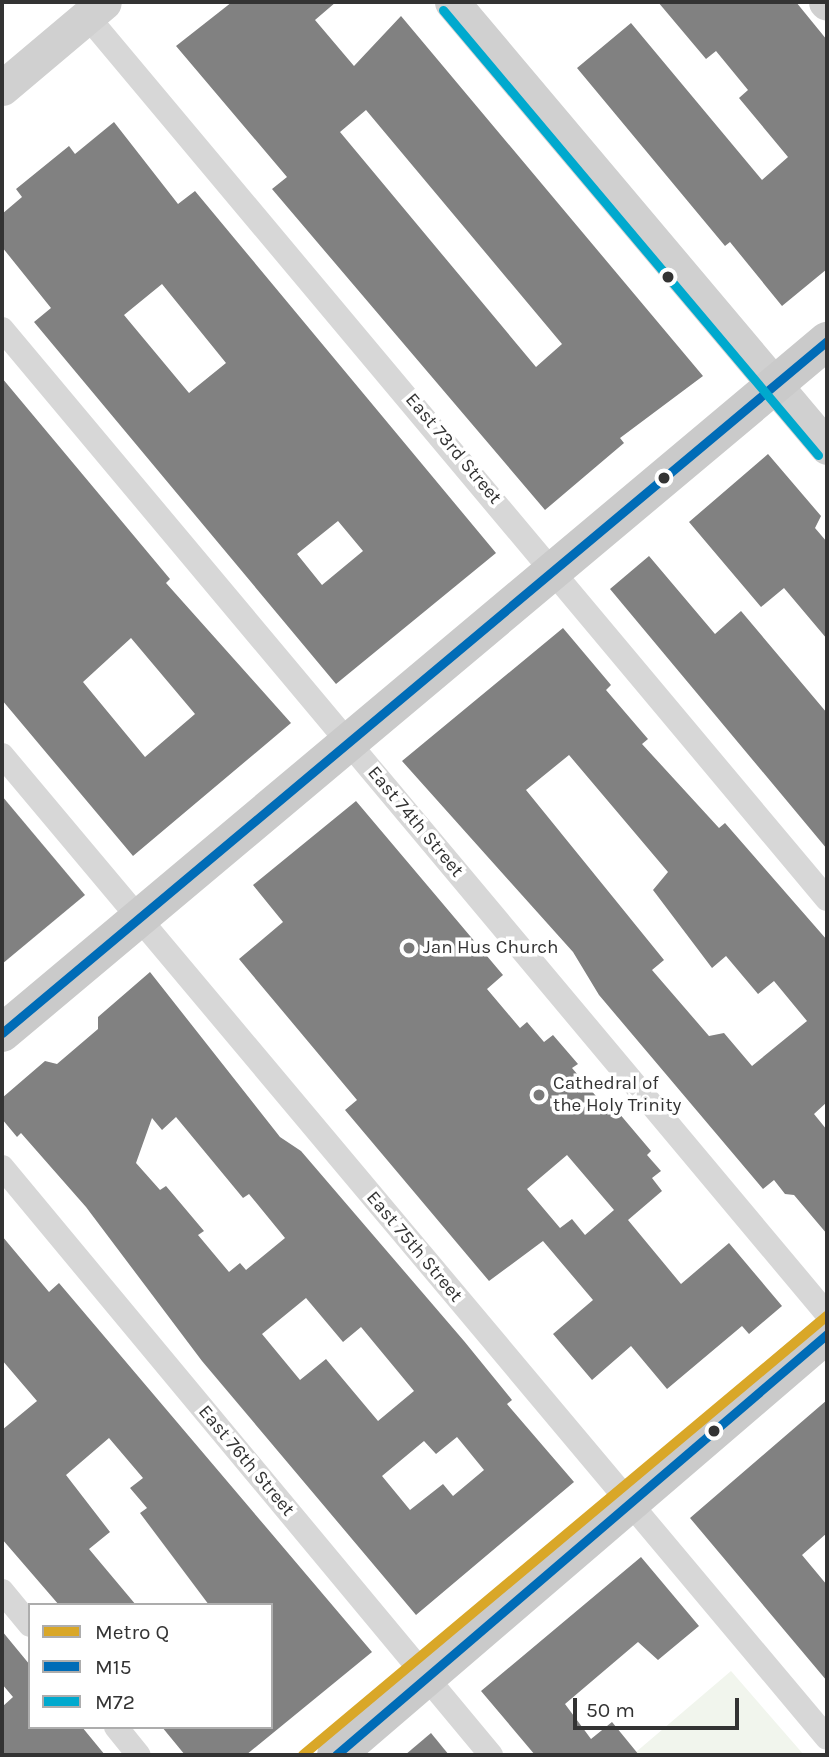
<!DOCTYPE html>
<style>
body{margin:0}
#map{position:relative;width:829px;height:1757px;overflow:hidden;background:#fff;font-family:Karla,sans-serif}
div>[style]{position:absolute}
.green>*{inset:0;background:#f1f5ed}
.building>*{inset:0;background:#818181}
.street>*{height:24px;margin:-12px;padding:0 12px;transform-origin:12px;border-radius:12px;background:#d7d7d7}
.secondary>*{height:35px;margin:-17.5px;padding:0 17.5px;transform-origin:17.5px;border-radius:17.5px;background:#d0d0d0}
.primary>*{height:38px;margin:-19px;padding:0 19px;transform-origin:19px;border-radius:19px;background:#cacaca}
.bus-1>*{height:9px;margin:-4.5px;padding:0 4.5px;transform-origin:4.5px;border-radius:4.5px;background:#006cb7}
.bus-2>*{height:9px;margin:-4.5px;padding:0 4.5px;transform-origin:4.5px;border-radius:4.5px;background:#00a9ce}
.metro-1>*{height:10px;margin:-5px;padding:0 5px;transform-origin:5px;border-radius:5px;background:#d9a728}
.dots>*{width:19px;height:19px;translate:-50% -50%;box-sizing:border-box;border:4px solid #fff;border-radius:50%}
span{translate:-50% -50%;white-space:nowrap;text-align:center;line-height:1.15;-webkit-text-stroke:7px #fff;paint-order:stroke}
.street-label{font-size:19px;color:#333}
.poi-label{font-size:19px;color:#333}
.left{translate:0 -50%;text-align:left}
.frame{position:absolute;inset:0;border:4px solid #333;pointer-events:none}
.legend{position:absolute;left:28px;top:1603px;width:245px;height:126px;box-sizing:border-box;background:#fff;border:2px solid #adadad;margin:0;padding:9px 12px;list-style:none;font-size:21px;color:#333}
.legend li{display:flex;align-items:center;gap:14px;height:35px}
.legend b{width:35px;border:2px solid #adadad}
.scale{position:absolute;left:573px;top:1698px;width:166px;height:32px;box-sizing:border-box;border:4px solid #333;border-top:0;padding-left:9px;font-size:21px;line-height:24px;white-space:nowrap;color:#333;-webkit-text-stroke:5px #fff;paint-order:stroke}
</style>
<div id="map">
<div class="green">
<div style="clip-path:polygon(731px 1671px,804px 1755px,639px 1755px,636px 1752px)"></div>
</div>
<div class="building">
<div style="clip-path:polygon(evenodd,232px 2px,336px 2px,315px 20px,354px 66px,401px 16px,703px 376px,620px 438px,624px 443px,545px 510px,272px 189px,287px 177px,176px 46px,232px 2px,366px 110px,562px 344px,536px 367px,340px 132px,366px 110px)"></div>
<div style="clip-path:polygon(658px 2px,796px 2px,827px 40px,827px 269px,782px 306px,730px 242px,725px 246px,577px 68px,631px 23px,762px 180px,788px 157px,739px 98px,748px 90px,716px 51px,706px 59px)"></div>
<div style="clip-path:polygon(evenodd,114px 122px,178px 204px,195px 191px,496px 553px,336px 684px,34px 322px,51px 308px,2px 247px,2px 214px,22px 197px,16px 189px,69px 146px,75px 154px,114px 122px,162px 284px,226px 363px,189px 393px,124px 315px,162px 284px,114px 122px,338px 521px,363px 551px,322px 585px,297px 554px,338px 521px)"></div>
<div style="clip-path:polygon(evenodd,2px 378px,170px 579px,166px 583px,291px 723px,133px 856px,2px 700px,2px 378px,131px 638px,195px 714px,145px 757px,83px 682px,131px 638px)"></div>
<div style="clip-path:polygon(768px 454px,821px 516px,815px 528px,827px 542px,827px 639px,784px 588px,761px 607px,689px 522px)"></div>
<div style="clip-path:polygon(649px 556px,715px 634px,741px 611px,827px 713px,827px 849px,610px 589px)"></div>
<div style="clip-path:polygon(evenodd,563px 628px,611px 685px,606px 690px,648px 739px,642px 744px,719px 828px,725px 823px,827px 940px,827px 1102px,814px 1114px,827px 1130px,827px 1234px,794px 1195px,785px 1194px,774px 1180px,763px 1189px,599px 995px,573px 952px,402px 761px,563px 628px,569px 755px,668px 872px,653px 890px,712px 968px,726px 956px,758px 994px,774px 981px,807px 1021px,752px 1066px,724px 1033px,709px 1036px,652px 970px,664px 960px,526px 790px,569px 755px)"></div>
<div style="clip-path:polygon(2px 796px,85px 895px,2px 964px)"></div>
<div style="clip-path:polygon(evenodd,356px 801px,503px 975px,487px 989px,520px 1028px,527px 1022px,544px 1042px,553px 1035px,578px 1064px,572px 1068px,613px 1116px,618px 1112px,651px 1151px,647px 1155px,661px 1171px,652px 1178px,662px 1191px,628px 1220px,681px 1284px,729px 1243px,782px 1306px,749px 1334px,742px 1326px,667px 1389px,631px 1346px,592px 1380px,553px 1334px,593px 1300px,543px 1241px,489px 1281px,345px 1110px,357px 1100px,239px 959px,283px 922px,253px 885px,356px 801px,567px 1155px,614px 1210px,585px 1235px,572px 1219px,560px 1228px,527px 1189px,567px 1155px)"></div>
<div style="clip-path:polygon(evenodd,150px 972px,280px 1137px,301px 1151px,464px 1341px,512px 1400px,507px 1404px,574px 1482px,416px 1615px,202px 1361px,86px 1207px,21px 1133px,17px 1137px,2px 1119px,2px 1098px,45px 1061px,57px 1064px,98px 1029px,98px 1017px,150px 972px,176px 1117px,243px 1198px,249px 1194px,285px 1238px,246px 1270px,240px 1263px,229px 1272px,198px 1235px,204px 1231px,166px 1186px,160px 1190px,136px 1163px,152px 1118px,162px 1130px,176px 1117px,150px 972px,306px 1298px,343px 1342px,361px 1327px,414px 1391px,378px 1421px,326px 1359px,300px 1380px,262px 1334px,306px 1298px,150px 972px,457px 1437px,484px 1470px,453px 1496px,443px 1484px,410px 1510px,382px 1476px,424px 1441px,436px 1454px,457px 1437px)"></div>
<div style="clip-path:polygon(2px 1236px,49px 1292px,59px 1283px,372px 1652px,246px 1755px,185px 1755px,162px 1727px,271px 1727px,271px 1605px,209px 1605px,140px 1513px,147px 1508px,130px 1488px,143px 1478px,109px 1438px,66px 1475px,110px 1532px,89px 1549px,136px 1605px,59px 1605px,2px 1539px,2px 1430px,37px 1401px,2px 1360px)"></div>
<div style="clip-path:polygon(827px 1400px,827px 1533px,802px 1555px,827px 1585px,827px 1681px,690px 1518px)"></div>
<div style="clip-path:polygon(641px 1557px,699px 1626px,658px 1660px,638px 1642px,565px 1704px,591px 1739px,612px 1722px,639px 1755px,535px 1755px,481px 1691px)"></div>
<div style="clip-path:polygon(2px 1631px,30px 1665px,30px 1727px,82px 1727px,105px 1755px,2px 1755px,2px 1707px,13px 1697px,2px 1684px)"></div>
<div style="clip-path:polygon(431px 1733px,449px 1755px,405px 1755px)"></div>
</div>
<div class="street">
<div style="left:87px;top:16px;width:1152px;rotate:50.04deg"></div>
<div style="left:2px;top:329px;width:1285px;rotate:50.05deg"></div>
<div style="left:2px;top:755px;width:1283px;rotate:49.99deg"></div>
<div style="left:2px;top:1167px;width:765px;rotate:50.25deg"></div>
<div style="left:2px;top:1591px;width:44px;rotate:50.5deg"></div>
<div style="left:116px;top:1727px;width:36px;rotate:51deg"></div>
</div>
<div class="secondary">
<div style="left:452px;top:2px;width:582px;rotate:49.88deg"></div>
<div style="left:826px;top:2px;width:1px;rotate:45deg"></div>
<div style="left:2px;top:88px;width:133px;rotate:-40.1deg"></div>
</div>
<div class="primary">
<div style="left:2px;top:1033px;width:1077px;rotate:-39.99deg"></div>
<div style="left:336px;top:1755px;width:647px;rotate:-40.61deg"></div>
</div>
<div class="bus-1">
<div style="left:2px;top:1033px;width:1077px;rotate:-39.99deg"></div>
<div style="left:336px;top:1755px;width:647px;rotate:-40.61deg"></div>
</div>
<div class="bus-2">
<div style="left:443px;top:10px;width:582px;rotate:49.88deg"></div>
</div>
<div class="metro-1">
<div style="left:303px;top:1755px;width:684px;rotate:-39.96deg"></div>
</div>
<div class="dots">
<div style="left:668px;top:277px;background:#333"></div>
<div style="left:664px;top:478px;background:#333"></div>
<div style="left:409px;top:948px;background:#7a7a7a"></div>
<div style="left:539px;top:1095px;background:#7a7a7a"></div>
<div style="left:714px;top:1431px;background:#333"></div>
</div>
<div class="street-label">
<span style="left:453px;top:449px;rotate:50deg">East 73rd Street</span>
<span style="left:415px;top:822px;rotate:50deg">East 74th Street</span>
<span style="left:414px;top:1247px;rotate:50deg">East 75th Street</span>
<span style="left:246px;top:1461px;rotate:50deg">East 76th Street</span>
</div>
<div class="poi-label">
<span class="left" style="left:423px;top:948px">Jan Hus Church</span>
<span class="left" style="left:553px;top:1095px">Cathedral of<br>the Holy Trinity</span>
</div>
<div class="frame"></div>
<ul class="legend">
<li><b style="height:9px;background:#d9a728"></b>Metro Q</li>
<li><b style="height:9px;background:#006cb7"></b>M15</li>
<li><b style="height:9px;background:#00a9ce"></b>M72</li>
</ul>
<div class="scale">50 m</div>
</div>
